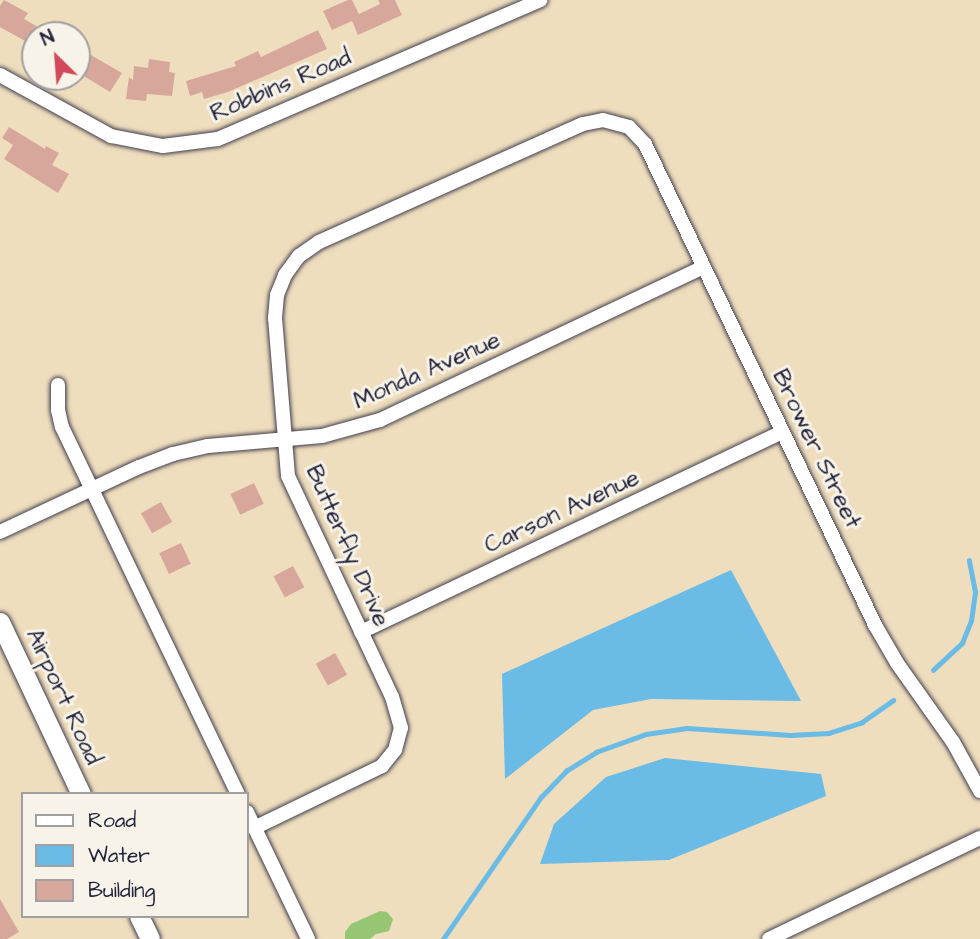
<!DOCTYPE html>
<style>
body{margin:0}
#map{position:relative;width:980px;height:939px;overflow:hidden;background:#efdebd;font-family:"Architects Daughter",sans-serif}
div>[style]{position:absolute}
.green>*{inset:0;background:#96c574}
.water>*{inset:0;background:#6abbe5}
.stream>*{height:4.5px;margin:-2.25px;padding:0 2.25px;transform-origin:2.25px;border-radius:2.25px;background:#6abbe5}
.building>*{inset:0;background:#d8a79c;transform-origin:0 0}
.roads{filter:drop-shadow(0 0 2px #413e4e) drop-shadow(0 0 2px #413e4e)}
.minor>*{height:14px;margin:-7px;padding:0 7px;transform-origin:7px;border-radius:7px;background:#fff}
.major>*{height:19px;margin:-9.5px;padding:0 9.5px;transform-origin:9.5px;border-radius:9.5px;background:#fff}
span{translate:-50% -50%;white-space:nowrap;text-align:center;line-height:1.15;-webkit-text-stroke:6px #f7f3e8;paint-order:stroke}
.street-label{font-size:24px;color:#22223b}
.legend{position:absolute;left:21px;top:792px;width:228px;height:126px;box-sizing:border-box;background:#f7f3e8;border:2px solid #a29fa3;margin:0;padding:9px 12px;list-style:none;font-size:21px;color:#22223b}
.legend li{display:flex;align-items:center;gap:14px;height:35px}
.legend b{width:35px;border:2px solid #a29fa3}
.north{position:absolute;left:21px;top:21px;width:70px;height:70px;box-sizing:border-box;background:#f7f3e8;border:2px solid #a29fa3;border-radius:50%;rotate:335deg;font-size:19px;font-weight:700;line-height:28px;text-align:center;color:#22223b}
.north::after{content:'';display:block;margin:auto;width:24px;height:32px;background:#d1495b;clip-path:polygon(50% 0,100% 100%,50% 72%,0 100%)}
</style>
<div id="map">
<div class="green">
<div style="clip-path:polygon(380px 911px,387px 912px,393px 919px,389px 931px,376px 934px,370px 939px,345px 939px,345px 932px,351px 924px)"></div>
</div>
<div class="water">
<div style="clip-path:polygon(731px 570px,801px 701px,651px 699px,593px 710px,505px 779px,502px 674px)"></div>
<div style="clip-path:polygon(665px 758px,821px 774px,826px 796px,669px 860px,540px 864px,554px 824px,606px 777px)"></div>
</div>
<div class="stream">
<div style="left:933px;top:670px;width:40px;rotate:-43deg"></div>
<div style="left:962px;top:643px;width:24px;rotate:-68deg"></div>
<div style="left:971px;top:621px;width:29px;rotate:-82deg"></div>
<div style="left:975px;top:592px;width:32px;rotate:-101deg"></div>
<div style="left:443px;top:939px;width:173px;rotate:-55.4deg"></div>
<div style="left:541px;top:797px;width:36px;rotate:-46deg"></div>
<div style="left:566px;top:771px;width:36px;rotate:-32deg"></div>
<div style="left:596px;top:752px;width:53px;rotate:-19.8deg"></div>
<div style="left:646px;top:734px;width:41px;rotate:-8.3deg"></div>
<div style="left:687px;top:728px;width:103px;rotate:3.9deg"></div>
<div style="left:790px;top:735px;width:39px;rotate:-3deg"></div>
<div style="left:829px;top:733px;width:35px;rotate:-18deg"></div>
<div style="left:862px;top:722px;width:38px;rotate:-35deg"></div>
</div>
<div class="building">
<div style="clip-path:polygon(4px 0,28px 13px,24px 19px,52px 35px,28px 35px,25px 41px,0 27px,0 6px)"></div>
<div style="clip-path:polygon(348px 0,352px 0,359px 14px,380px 4px,378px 0,395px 0,402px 15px,358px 35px,352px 21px,332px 30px,323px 11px)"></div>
<div style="clip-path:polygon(318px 30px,327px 49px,228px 92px,204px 99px,202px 92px,190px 96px,186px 81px,236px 66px,234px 62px,258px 51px,261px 57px)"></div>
<div style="clip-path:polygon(77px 47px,122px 73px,110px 92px,77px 72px)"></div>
<div style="clip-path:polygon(149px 59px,170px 62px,169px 72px,175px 73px,172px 96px,147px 94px,146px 101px,126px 99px,129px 77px,133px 80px,134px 66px,148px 68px)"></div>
<div style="clip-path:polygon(9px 127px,45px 149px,46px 146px,59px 153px,52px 165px,69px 174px,58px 193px,4px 159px,13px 145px,2px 138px)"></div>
<div style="left:254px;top:483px;width:23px;height:26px;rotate:65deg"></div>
<div style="left:161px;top:502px;width:23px;height:23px;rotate:61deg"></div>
<div style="left:181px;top:543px;width:23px;height:24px;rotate:65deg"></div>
<div style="left:293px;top:566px;width:24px;height:22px;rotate:62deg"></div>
<div style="left:335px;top:653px;width:25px;height:22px;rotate:61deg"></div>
<div style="clip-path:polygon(0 899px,19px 932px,7px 939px,0 939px)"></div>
</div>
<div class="roads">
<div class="minor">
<div style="left:0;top:75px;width:127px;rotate:28.8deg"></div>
<div style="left:111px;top:136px;width:53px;rotate:10.9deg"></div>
<div style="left:163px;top:146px;width:55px;rotate:-7.3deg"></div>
<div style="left:218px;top:139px;width:351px;rotate:-23.3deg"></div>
<div style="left:58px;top:385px;width:25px;rotate:90deg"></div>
<div style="left:58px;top:410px;width:17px;rotate:77deg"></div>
<div style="left:62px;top:427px;width:407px;rotate:64.4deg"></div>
<div style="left:0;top:532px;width:153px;rotate:-25.1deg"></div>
<div style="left:139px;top:467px;width:36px;rotate:-21deg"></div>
<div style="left:173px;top:454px;width:36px;rotate:-13deg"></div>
<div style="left:208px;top:446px;width:114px;rotate:-5deg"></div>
<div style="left:322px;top:436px;width:60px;rotate:-15.4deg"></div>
<div style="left:380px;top:420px;width:358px;rotate:-25.3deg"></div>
<div style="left:361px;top:632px;width:466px;rotate:-25.4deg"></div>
<div style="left:247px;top:812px;width:141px;rotate:64.3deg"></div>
<div style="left:254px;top:828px;width:142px;rotate:-25.8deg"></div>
<div style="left:382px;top:766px;width:21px;rotate:-51deg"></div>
<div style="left:395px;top:750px;width:23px;rotate:-75deg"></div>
<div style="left:401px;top:728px;width:32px;rotate:-106deg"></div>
<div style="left:392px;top:697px;width:244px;rotate:-115.2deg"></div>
<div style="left:288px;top:476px;width:159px;rotate:-94.7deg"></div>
<div style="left:275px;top:318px;width:23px;rotate:-85deg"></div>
<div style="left:277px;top:295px;width:22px;rotate:-68deg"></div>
<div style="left:285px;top:275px;width:24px;rotate:-54deg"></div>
<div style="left:299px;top:256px;width:24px;rotate:-35deg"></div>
<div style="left:319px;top:242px;width:289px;rotate:-24.1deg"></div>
<div style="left:583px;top:124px;width:20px;rotate:-11deg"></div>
<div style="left:603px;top:120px;width:27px;rotate:15deg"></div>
<div style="left:629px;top:127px;width:23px;rotate:47deg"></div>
<div style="left:645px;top:144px;width:533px;rotate:64.44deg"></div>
<div style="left:875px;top:625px;width:44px;rotate:59.9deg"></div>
<div style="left:897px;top:663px;width:97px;rotate:54.7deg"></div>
<div style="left:953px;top:742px;width:56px;rotate:61.1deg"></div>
<div style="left:769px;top:939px;width:234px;rotate:-25.6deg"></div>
</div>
<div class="major">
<div style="left:0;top:622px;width:190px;rotate:64.8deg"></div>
<div style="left:139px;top:916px;width:25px;rotate:64deg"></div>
</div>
</div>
<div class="street-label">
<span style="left:281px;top:86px;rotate:-23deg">Robbins Road</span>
<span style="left:427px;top:371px;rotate:-24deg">Monda Avenue</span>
<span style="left:816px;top:449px;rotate:64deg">Brower Street</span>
<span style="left:562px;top:512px;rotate:-25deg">Carson Avenue</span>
<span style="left:347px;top:546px;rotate:66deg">Butterfly Drive</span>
<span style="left:63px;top:697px;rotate:65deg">Airport Road</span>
</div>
<ul class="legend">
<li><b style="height:9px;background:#fff"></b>Road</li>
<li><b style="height:19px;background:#6abbe5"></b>Water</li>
<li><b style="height:19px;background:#d8a79c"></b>Building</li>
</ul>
<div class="north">N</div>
</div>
